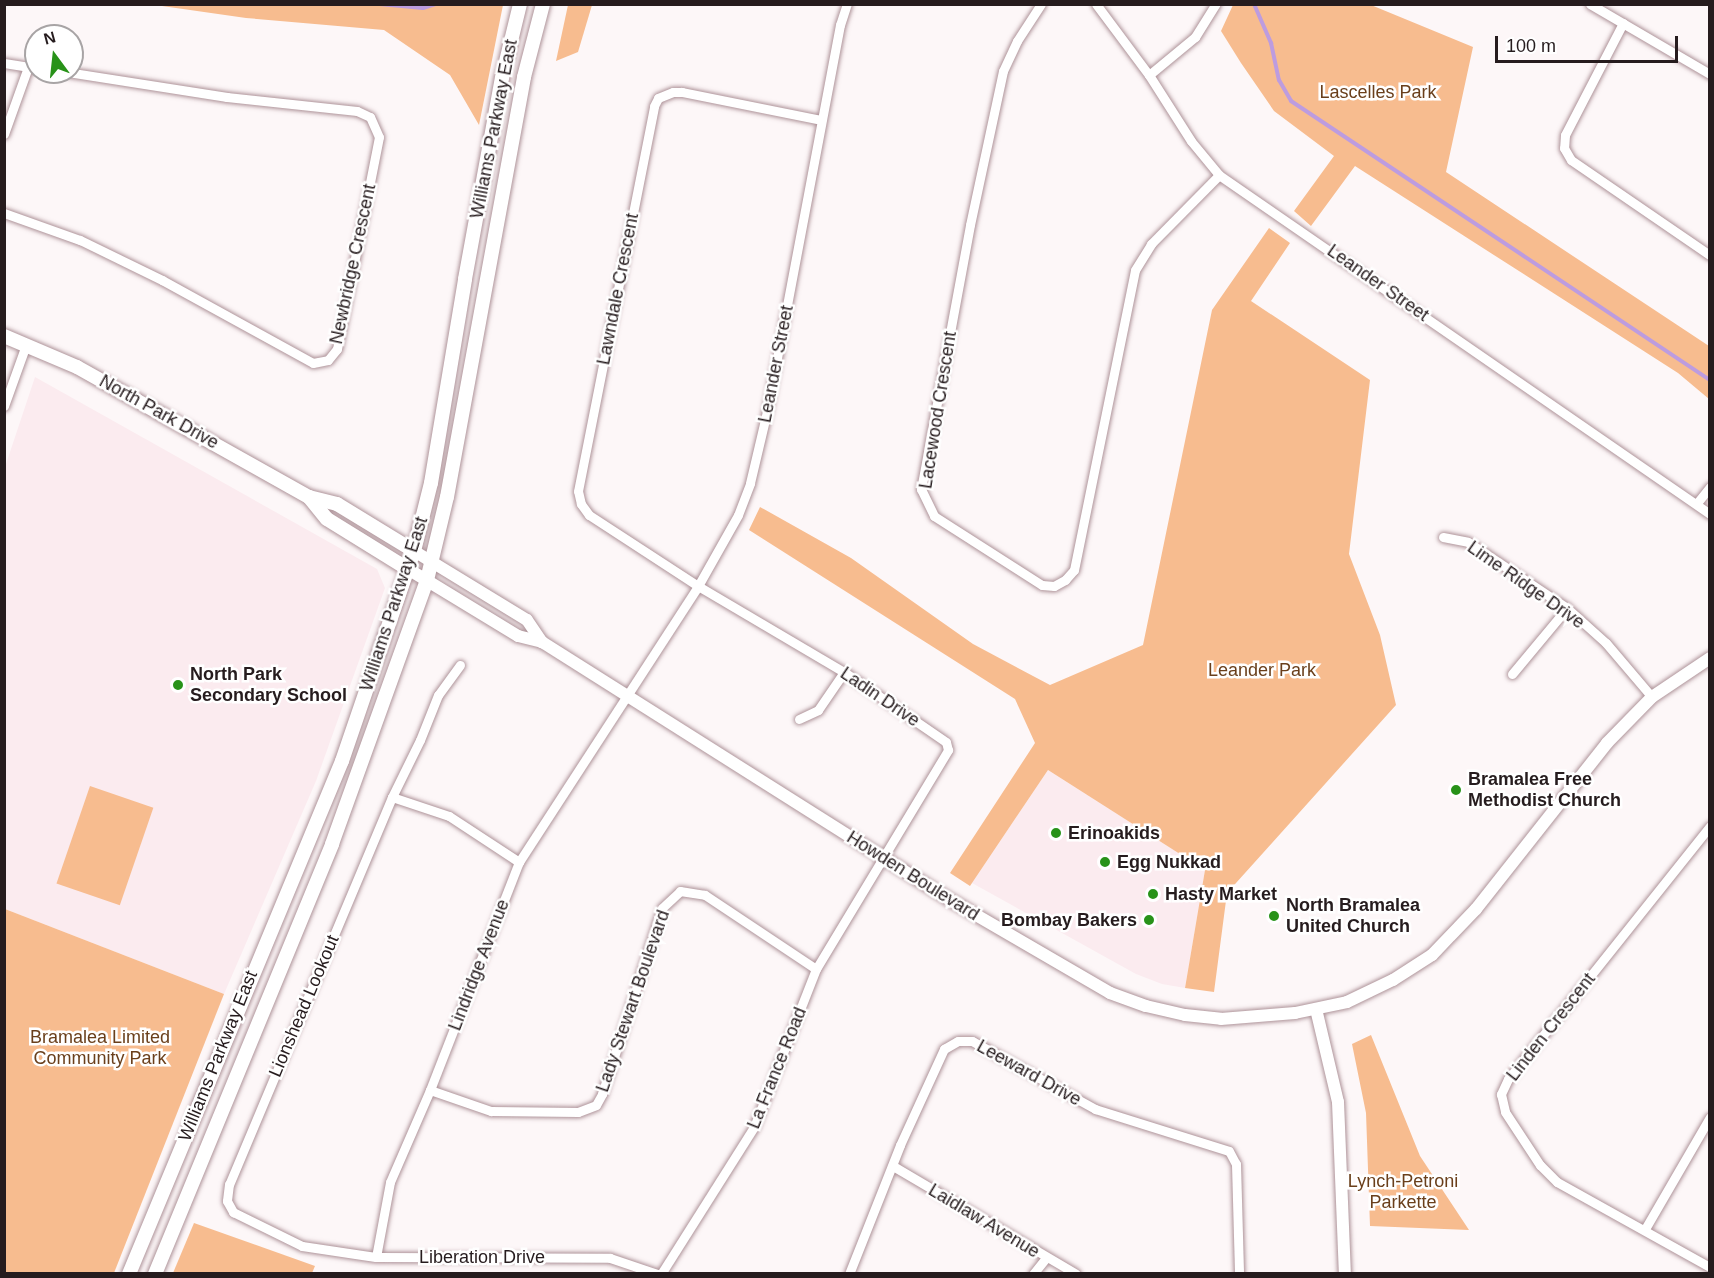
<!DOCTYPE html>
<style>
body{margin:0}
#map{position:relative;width:1714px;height:1278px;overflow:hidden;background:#fdf7f8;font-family:Arial,sans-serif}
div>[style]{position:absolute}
.built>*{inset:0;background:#fbebef}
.green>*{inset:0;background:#f7bc8f;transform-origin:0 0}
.stream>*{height:4px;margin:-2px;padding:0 2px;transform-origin:2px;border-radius:2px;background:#bd9cdf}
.roads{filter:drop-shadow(0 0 2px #ae9399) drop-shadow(0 0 2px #ae9399)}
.minor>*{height:9px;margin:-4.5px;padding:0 4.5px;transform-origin:4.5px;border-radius:4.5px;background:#fff}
.tertiary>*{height:12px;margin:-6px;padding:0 6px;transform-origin:6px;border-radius:6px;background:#fff}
.secondary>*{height:14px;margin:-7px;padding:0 7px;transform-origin:7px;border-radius:7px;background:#fff}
.dots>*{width:16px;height:16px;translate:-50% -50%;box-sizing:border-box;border:3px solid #fff;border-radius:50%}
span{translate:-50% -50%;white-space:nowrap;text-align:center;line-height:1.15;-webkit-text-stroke:5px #fff;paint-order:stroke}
.park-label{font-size:18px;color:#6a3f1b}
.street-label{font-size:18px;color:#261c1e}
.poi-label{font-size:18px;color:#261c1e;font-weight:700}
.left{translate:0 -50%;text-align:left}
.right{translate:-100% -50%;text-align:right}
.frame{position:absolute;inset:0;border:6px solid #261c1e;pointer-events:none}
.north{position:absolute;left:24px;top:24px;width:60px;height:60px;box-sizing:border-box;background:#fff;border:2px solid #a8a4a5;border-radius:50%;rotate:345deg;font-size:16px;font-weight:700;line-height:24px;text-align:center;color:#261c1e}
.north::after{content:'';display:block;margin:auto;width:21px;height:27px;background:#289219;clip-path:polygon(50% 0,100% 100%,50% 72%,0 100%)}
.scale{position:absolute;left:1495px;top:36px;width:183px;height:27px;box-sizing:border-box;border:3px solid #261c1e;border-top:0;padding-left:8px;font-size:18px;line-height:21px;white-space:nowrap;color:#261c1e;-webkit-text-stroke:4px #fff;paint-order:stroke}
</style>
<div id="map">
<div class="built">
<div style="clip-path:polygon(35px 377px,377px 569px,385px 588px,316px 781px,224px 994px,5px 909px,5px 467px)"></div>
<div style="clip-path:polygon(1048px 770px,1205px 870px,1185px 988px,1162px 984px,1136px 974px,972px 883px)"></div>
</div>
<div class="green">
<div style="clip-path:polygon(155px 5px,503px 4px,503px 5px,479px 125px,450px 75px,384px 30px,246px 18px)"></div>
<div style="clip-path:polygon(568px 5px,592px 5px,578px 52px,556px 61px)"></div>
<div style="clip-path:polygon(1233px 5px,1371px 5px,1473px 47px,1446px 172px,1709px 346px,1709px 399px,1678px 373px,1355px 166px,1311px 226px,1294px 211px,1334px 156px,1274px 111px,1241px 63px,1221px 31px)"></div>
<div style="clip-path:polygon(1269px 228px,1290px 243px,1251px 301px,1370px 380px,1349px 554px,1380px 635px,1396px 705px,1227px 893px,1214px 992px,1185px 988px,1205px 870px,1048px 770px,970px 886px,950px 873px,1035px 743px,1015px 699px,749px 530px,760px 507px,851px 558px,973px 644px,1050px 685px,1143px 645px,1212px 310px)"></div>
<div style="left:90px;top:786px;width:67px;height:103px;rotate:19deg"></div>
<div style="clip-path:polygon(5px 909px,224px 994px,114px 1273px,5px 1273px)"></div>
<div style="clip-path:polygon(1371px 1035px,1420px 1156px,1469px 1230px,1370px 1226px,1366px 1113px,1352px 1044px)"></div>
<div style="clip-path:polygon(194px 1223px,315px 1266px,312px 1273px,173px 1273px)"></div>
</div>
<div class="stream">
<div style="left:380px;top:4px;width:43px;rotate:5.3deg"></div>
<div style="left:423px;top:8px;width:13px;rotate:-18deg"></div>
<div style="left:1254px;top:4px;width:43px;rotate:66.4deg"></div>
<div style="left:1271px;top:43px;width:38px;rotate:78deg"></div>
<div style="left:1279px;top:80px;width:24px;rotate:60deg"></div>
<div style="left:1291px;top:101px;width:503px;rotate:33.66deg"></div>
</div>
<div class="roads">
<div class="minor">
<div style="left:1041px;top:4px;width:44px;rotate:123deg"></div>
<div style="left:1017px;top:41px;width:33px;rotate:115deg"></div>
<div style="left:1003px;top:71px;width:157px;rotate:102.1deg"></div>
<div style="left:970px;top:225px;width:269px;rotate:100.5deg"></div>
<div style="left:921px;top:489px;width:30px;rotate:64deg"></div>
<div style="left:934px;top:516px;width:128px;rotate:32.6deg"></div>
<div style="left:1042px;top:585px;width:12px;rotate:5deg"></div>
<div style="left:1054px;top:586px;width:13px;rotate:-29deg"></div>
<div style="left:1065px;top:580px;width:13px;rotate:-48deg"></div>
<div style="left:1074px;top:570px;width:306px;rotate:-78.5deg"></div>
<div style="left:1135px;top:270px;width:31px;rotate:-58deg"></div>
<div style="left:1151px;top:244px;width:97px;rotate:-45.4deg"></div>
<div style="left:1096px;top:4px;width:89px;rotate:53.3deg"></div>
<div style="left:1149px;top:75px;width:78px;rotate:57.5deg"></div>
<div style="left:1191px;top:141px;width:44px;rotate:50.5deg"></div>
<div style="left:1219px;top:175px;width:597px;rotate:34.62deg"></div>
<div style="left:1590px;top:4px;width:139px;rotate:30.3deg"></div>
<div style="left:1623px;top:23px;width:126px;rotate:117.4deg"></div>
<div style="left:1565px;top:135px;width:13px;rotate:94deg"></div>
<div style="left:1564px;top:148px;width:14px;rotate:60deg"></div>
<div style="left:1571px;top:160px;width:168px;rotate:34.4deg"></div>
<div style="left:4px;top:63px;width:32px;rotate:9deg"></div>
<div style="left:1149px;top:75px;width:60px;rotate:-39.6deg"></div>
<div style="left:1195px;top:37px;width:39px;rotate:-58deg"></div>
<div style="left:4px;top:134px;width:71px;rotate:-70.3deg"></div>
<div style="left:4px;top:213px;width:81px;rotate:19.6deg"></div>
<div style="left:80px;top:240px;width:91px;rotate:26deg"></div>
<div style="left:162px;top:280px;width:172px;rotate:28.8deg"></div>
<div style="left:313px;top:363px;width:15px;rotate:-11deg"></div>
<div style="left:328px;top:360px;width:14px;rotate:-51deg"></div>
<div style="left:337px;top:349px;width:216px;rotate:-78.8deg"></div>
<div style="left:379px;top:137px;width:22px;rotate:-114deg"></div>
<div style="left:370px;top:117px;width:14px;rotate:-155deg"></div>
<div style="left:357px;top:111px;width:131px;rotate:-173.9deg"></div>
<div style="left:227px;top:97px;width:161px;rotate:-171.1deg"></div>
<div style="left:4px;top:406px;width:65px;rotate:-70.2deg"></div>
<div style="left:1697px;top:503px;width:21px;rotate:-51deg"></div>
<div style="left:1443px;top:537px;width:25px;rotate:11deg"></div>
<div style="left:1468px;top:542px;width:119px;rotate:33.7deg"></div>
<div style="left:1567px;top:608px;width:52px;rotate:41.9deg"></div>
<div style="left:1606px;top:643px;width:71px;rotate:49.6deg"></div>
<div style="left:460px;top:665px;width:37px;rotate:126deg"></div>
<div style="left:438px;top:695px;width:48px;rotate:111.8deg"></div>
<div style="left:420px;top:740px;width:64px;rotate:116.2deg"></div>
<div style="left:392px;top:797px;width:420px;rotate:112.8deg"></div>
<div style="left:229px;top:1184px;width:17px;rotate:97deg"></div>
<div style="left:227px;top:1201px;width:13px;rotate:61deg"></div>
<div style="left:233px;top:1212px;width:77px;rotate:26.2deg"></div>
<div style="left:302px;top:1246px;width:75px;rotate:8.5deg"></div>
<div style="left:376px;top:1257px;width:234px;rotate:0.2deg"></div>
<div style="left:610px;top:1258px;width:50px;rotate:18.8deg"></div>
<div style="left:1512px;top:674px;width:86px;rotate:-50.2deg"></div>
<div style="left:799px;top:719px;width:21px;rotate:-25deg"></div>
<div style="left:818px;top:710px;width:46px;rotate:-55.6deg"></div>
<div style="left:392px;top:797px;width:60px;rotate:18.4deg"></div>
<div style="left:449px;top:816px;width:84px;rotate:33.3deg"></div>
<div style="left:1710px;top:826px;width:324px;rotate:128.6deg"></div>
<div style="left:1508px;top:1079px;width:17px;rotate:115deg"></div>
<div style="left:1501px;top:1094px;width:18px;rotate:77deg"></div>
<div style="left:1505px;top:1112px;width:64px;rotate:56.6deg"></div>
<div style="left:1540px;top:1165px;width:24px;rotate:45deg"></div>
<div style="left:1557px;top:1182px;width:175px;rotate:29.1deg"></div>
<div style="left:430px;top:1090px;width:65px;rotate:19deg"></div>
<div style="left:491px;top:1111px;width:87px;rotate:0.7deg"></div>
<div style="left:578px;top:1112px;width:19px;rotate:-21deg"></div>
<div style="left:596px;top:1105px;width:13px;rotate:-61deg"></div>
<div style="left:602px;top:1094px;width:195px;rotate:-72.1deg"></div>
<div style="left:662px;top:908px;width:25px;rotate:-43deg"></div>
<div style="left:680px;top:891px;width:25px;rotate:9deg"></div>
<div style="left:705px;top:895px;width:133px;rotate:33.7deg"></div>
<div style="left:893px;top:1166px;width:212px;rotate:30.5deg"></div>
<div style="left:1645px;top:1229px;width:129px;rotate:-59.9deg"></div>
<div style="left:376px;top:1257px;width:76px;rotate:-79.4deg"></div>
<div style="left:390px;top:1182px;width:100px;rotate:-66.5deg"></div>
<div style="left:430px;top:1090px;width:245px;rotate:-68.7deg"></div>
<div style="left:519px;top:862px;width:329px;rotate:-57deg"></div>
<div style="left:698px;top:586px;width:81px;rotate:-60.6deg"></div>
<div style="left:738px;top:515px;width:34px;rotate:-69deg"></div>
<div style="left:750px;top:483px;width:74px;rotate:-76.7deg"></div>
<div style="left:767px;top:411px;width:393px;rotate:-79.3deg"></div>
<div style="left:840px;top:25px;width:22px;rotate:-72deg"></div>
<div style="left:661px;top:1274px;width:174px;rotate:-57.7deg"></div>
<div style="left:754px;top:1127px;width:170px;rotate:-68.6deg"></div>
<div style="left:816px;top:969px;width:256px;rotate:-58.9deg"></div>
<div style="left:948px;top:750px;width:8px;rotate:-104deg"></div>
<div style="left:946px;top:742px;width:124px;rotate:-145.5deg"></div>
<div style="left:844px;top:672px;width:169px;rotate:-149.5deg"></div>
<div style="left:698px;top:586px;width:130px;rotate:-146.9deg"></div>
<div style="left:589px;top:515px;width:14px;rotate:-126deg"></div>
<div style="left:581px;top:504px;width:13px;rotate:-103deg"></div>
<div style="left:578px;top:491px;width:392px;rotate:-78.8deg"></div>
<div style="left:654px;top:106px;width:9px;rotate:-63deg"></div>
<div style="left:658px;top:98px;width:16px;rotate:-22deg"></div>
<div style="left:673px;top:92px;width:9px"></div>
<div style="left:682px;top:92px;width:142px;rotate:11.4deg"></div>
<div style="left:849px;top:1274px;width:139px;rotate:-68.4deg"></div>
<div style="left:900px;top:1145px;width:106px;rotate:-65.4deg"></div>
<div style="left:944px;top:1049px;width:16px;rotate:-30deg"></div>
<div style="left:958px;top:1041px;width:14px"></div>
<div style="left:972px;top:1041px;width:141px;rotate:28.9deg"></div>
<div style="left:1095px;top:1109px;width:140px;rotate:17.4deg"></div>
<div style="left:1229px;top:1151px;width:15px;rotate:62deg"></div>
<div style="left:1236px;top:1164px;width:110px;rotate:88.4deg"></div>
<div style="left:1033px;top:1274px;width:21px;rotate:-51deg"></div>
</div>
<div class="tertiary">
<div style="left:414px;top:551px;width:132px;rotate:31.4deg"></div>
<div style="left:527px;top:620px;width:27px;rotate:56deg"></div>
<div style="left:408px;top:569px;width:129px;rotate:31.3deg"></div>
<div style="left:518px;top:636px;width:25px;rotate:14deg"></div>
<div style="left:542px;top:642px;width:485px;rotate:32.3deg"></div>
<div style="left:952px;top:901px;width:183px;rotate:30.2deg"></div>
<div style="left:1110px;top:993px;width:38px;rotate:20deg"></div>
<div style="left:1146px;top:1006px;width:40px;rotate:13deg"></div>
<div style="left:1185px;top:1015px;width:36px;rotate:6deg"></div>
<div style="left:1221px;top:1019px;width:74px;rotate:-4.6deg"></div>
<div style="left:1295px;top:1013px;width:53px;rotate:-11.9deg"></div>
<div style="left:1347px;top:1002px;width:51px;rotate:-25.6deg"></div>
<div style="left:1393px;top:980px;width:46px;rotate:-32.7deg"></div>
<div style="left:1432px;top:955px;width:64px;rotate:-46.3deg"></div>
<div style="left:1476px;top:909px;width:211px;rotate:-51.7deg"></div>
<div style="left:1607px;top:743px;width:64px;rotate:-45.6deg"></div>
<div style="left:1652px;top:697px;width:70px;rotate:-33.9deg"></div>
<div style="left:1316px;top:1009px;width:96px;rotate:76.7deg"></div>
<div style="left:1338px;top:1102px;width:172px;rotate:87.7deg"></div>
</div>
<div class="secondary">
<div style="left:4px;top:336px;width:79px;rotate:23deg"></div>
<div style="left:77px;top:367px;width:266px;rotate:29.3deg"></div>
<div style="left:309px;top:497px;width:29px;rotate:14deg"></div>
<div style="left:337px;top:504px;width:90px;rotate:31.4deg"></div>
<div style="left:309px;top:497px;width:28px;rotate:51deg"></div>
<div style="left:327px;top:519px;width:95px;rotate:31.7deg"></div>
<div style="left:129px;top:1274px;width:555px;rotate:-67.45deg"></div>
<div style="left:342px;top:761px;width:222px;rotate:-71.1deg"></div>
<div style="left:414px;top:551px;width:70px;rotate:-76deg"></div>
<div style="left:431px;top:483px;width:207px;rotate:-80.5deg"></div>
<div style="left:465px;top:279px;width:204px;rotate:-79.6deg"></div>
<div style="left:502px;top:78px;width:76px;rotate:-76.3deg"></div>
<div style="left:155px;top:1274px;width:465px;rotate:-67.6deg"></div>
<div style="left:332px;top:844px;width:281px;rotate:-70.2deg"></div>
<div style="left:427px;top:580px;width:85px;rotate:-76.5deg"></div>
<div style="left:447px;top:497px;width:427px;rotate:-79.6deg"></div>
<div style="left:524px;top:77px;width:75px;rotate:-75.4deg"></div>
</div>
</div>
<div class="dots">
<div style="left:178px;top:685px;background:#289219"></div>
<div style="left:1456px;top:790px;background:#289219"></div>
<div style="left:1056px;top:833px;background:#289219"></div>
<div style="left:1105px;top:862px;background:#289219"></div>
<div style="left:1153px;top:894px;background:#289219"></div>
<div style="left:1274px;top:916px;background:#289219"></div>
<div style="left:1149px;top:920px;background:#289219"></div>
</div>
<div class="park-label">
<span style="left:1378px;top:92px">Lascelles Park</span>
<span style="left:1262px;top:670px">Leander Park</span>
<span style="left:100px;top:1048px">Bramalea Limited<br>Community Park</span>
<span style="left:1403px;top:1192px">Lynch-Petroni<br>Parkette</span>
</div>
<div class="street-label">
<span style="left:494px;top:129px;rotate:-79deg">Williams Parkway East</span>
<span style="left:353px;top:264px;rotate:-78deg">Newbridge Crescent</span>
<span style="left:1378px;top:283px;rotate:35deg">Leander Street</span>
<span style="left:618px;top:289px;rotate:-79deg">Lawndale Crescent</span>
<span style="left:776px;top:364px;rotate:-79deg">Leander Street</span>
<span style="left:938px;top:410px;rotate:-81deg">Lacewood Crescent</span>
<span style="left:159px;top:412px;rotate:29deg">North Park Drive</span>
<span style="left:1526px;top:585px;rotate:35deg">Lime Ridge Drive</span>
<span style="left:394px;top:604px;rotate:-72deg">Williams Parkway East</span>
<span style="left:880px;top:697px;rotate:34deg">Ladin Drive</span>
<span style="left:913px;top:876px;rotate:32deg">Howden Boulevard</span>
<span style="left:479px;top:965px;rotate:-69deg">Lindridge Avenue</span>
<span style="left:633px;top:1001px;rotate:-71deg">Lady Stewart Boulevard</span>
<span style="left:304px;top:1006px;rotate:-67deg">Lionshead Lookout</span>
<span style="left:1551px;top:1027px;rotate:-52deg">Linden Crescent</span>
<span style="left:218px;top:1056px;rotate:-68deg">Williams Parkway East</span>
<span style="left:777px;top:1068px;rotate:-68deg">La France Road</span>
<span style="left:1029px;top:1073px;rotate:29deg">Leeward Drive</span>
<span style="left:984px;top:1221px;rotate:31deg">Laidlaw Avenue</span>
<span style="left:482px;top:1257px">Liberation Drive</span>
</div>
<div class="poi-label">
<span class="left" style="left:190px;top:685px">North Park<br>Secondary School</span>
<span class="left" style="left:1468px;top:790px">Bramalea Free<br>Methodist Church</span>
<span class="left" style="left:1068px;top:833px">Erinoakids</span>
<span class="left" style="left:1117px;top:862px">Egg Nukkad</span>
<span class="left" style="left:1165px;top:894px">Hasty Market</span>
<span class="left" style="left:1286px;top:916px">North Bramalea<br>United Church</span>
<span class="right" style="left:1137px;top:920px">Bombay Bakers</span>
</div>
<div class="frame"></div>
<div class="north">N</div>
<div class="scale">100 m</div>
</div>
